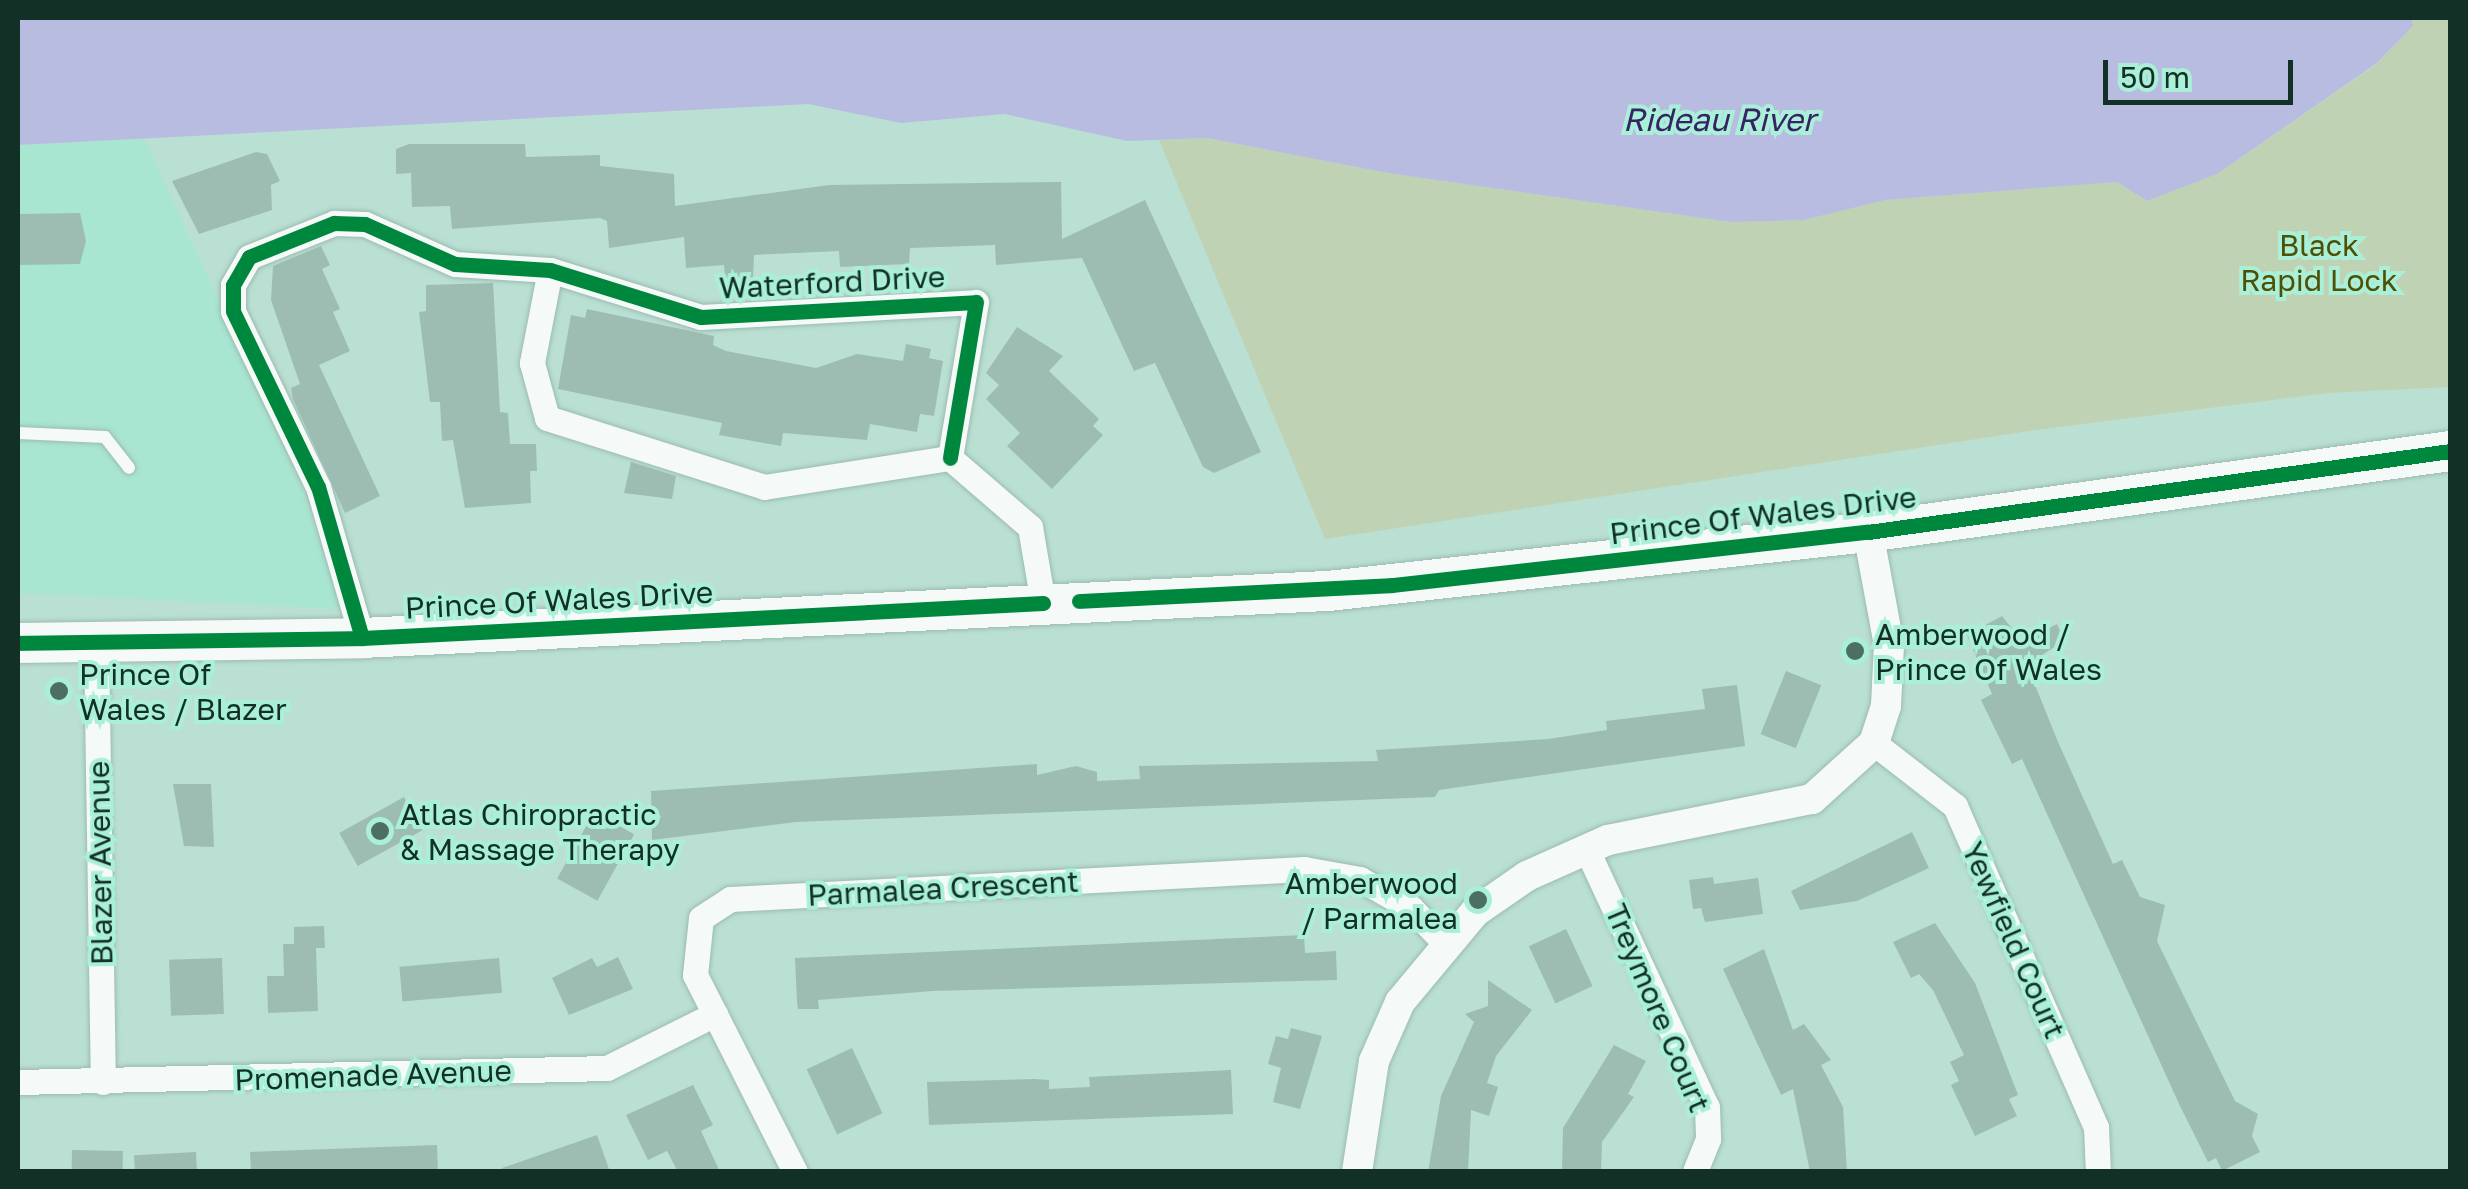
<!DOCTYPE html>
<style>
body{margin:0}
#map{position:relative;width:2468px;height:1189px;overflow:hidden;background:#bae0d3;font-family:"Golos Text",sans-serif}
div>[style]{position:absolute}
.built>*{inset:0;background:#a8e6d1}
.green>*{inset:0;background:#bfd2b3}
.water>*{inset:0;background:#b7bce0}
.building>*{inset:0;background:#9dbdb3;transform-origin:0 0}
.roads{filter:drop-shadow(0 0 2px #9cbbb0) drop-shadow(0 0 2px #9cbbb0)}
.service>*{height:12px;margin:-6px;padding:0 6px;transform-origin:6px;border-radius:6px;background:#f5faf8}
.minor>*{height:25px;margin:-12.5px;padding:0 12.5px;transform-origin:12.5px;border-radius:12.5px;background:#f5faf8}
.tertiary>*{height:30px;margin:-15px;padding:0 15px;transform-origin:15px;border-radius:15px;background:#f5faf8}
.primary>*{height:40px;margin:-20px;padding:0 20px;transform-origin:20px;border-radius:20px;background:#f5faf8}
.cycleway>*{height:15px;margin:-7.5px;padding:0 7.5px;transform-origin:7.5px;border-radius:7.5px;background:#00873e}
.dots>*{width:28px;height:28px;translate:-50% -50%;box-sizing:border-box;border:5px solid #aaf0d8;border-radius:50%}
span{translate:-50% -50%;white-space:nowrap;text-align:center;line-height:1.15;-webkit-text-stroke:8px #aaf0d8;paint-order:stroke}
.park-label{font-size:30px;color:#4e5006}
.street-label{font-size:30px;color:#133027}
.poi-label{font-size:30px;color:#133027}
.left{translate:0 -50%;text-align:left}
.right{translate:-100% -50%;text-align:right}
.water-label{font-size:32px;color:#362365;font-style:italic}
.frame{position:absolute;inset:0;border:20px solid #133027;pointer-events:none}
.scale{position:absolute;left:2103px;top:60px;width:190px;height:45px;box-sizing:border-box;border:5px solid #133027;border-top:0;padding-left:12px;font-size:30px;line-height:35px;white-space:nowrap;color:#133027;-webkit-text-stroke:8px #aaf0d8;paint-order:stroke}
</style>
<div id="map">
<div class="built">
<div style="clip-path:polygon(145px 139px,300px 482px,341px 609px,18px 593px,18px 145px)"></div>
</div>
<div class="green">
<div style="clip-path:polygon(2411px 18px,2450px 18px,2450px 387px,2328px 393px,2029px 431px,1325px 539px,1159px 140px,1207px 138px,1388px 173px,1731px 222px,1804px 220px,1885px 200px,2117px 182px,2147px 201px,2217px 174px,2377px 64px,2413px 26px)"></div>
</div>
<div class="water">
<div style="clip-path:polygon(18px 18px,2411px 18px,2413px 26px,2377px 63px,2217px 174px,2147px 201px,2117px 182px,1885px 200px,1804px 220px,1731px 222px,1388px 173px,1207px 138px,1127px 141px,1005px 114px,901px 123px,808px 104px,18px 145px)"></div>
</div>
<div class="building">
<div style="clip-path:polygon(409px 144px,525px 144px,526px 157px,600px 155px,600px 166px,674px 174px,675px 206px,829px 185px,1061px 182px,1062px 239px,1145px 200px,1261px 452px,1214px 473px,1203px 467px,1155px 363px,1134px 371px,1082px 258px,996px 265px,995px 245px,910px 248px,909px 264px,840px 267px,839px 251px,754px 255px,753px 278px,725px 279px,724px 265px,686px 268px,684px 237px,609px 248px,607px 221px,600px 218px,452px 229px,450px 206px,412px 207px,411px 173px,396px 174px,396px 149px)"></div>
<div style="clip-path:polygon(256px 152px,267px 154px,280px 181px,271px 185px,272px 210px,199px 234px,172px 181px)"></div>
<div style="clip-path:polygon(80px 213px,86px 241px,80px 264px,18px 265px,18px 214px)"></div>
<div style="clip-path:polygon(321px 246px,330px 265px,322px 269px,340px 309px,333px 312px,350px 351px,319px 365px,380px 496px,345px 513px,293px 399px,291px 388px,300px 384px,271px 300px,273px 266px)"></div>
<div style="clip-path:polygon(493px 283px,500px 412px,508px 413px,510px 444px,536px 444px,537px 471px,530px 471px,531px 503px,465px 508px,453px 440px,442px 441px,440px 402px,430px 402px,419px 312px,426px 311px,426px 285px)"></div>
<div style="clip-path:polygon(587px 309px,714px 336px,713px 345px,726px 351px,816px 368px,857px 354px,903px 361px,906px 344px,931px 349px,929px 358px,943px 361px,934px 416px,920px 414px,917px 432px,870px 424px,867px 440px,783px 433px,781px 446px,719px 435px,722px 423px,558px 389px,571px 315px,585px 318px)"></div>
<div style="clip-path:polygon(1017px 327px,1063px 356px,1049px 371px,1099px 419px,1093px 426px,1103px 435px,1052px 489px,1007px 446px,1020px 433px,986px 399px,999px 385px,986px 373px)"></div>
<div style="clip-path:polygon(631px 462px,676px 476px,672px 499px,624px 493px)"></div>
<div style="clip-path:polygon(2002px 616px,2022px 641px,2057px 624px,2065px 640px,2027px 665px,2058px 742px,2113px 864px,2122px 860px,2140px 897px,2165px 905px,2157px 941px,2235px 1101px,2258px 1114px,2252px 1136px,2260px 1152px,2222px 1171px,2216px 1158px,2208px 1162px,2180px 1106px,2022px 759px,2012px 764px,1981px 700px,1992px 694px,1967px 635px)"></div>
<div style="left:1786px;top:671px;width:38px;height:68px;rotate:22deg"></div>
<div style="clip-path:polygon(1737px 685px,1745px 746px,1439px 790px,1435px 797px,796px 822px,652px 840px,651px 791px,1037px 764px,1037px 775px,1076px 766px,1097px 772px,1097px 781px,1140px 779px,1139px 766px,1378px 761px,1376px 750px,1548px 739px,1607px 730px,1606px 721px,1705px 709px,1702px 689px)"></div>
<div style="clip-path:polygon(173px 784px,211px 784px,214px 847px,184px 846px)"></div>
<div style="left:404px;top:797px;width:38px;height:74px;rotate:61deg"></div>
<div style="left:594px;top:812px;width:46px;height:76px;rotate:29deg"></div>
<div style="clip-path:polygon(1912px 832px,1929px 868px,1857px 901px,1800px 910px,1791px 891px)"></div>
<div style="clip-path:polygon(1713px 877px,1714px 884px,1758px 878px,1763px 914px,1705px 922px,1701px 908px,1693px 909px,1689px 880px)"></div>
<div style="clip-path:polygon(1935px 923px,1975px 983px,2018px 1095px,2009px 1099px,2017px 1116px,1975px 1136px,1951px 1085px,1959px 1081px,1950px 1062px,1964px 1055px,1933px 990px,1919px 974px,1911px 978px,1893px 942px)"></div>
<div style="clip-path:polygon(324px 926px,325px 948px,316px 948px,318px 1011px,268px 1013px,267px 976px,284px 976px,283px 944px,294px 944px,294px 927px)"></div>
<div style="left:1566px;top:929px;width:63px;height:41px;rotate:65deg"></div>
<div style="clip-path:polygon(1304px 935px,1305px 953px,1336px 951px,1337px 980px,933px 991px,818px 1000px,819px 1009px,798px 1009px,797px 1002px,795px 958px)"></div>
<div style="clip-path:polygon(1764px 949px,1793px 1030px,1804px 1024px,1831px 1060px,1821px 1065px,1843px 1107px,1847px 1172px,1810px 1172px,1793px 1089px,1781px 1095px,1723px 969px)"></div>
<div style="clip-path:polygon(618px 957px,633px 989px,569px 1015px,552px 978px,592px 958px,597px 967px)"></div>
<div style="left:222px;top:958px;width:56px;height:53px;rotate:88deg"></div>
<div style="left:499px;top:958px;width:35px;height:100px;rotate:85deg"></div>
<div style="clip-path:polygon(1488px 980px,1532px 1010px,1496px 1056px,1487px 1083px,1498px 1087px,1489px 1116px,1471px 1110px,1468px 1172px,1428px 1172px,1441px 1096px,1474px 1022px,1465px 1014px,1488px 1006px)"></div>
<div style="clip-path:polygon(1291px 1028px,1322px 1036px,1300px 1109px,1273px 1102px,1281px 1068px,1268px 1064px,1276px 1036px,1288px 1039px)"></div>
<div style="clip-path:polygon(1614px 1045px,1646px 1061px,1628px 1094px,1634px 1097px,1602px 1142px,1601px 1172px,1562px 1172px,1563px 1128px)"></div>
<div style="left:852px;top:1048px;width:72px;height:50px;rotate:65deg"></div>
<div style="clip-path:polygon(1231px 1070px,1233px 1114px,929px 1125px,927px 1082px,1034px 1079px,1049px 1080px,1049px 1089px,1090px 1087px,1089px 1077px)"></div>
<div style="clip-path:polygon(693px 1085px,713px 1125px,701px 1131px,720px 1172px,678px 1172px,667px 1151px,648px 1160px,626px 1115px)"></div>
<div style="clip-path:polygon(597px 1135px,610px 1172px,503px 1172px,502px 1168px)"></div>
<div style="clip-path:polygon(437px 1145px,438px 1172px,251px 1172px,250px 1152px)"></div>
<div style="left:72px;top:1150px;width:51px;height:22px;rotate:1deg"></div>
<div style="left:196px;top:1152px;width:20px;height:62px;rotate:87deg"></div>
</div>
<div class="roads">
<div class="service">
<div style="left:18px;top:433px;width:87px;rotate:2.6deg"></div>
<div style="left:105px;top:437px;width:39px;rotate:52deg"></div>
</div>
<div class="minor">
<div style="left:550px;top:270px;width:95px;rotate:101deg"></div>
<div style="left:532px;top:363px;width:57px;rotate:74.7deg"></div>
<div style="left:547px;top:418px;width:228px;rotate:17.6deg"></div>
<div style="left:764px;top:487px;width:188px;rotate:-8.9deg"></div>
<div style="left:950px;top:458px;width:106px;rotate:40.8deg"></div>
<div style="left:1030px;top:527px;width:77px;rotate:80.3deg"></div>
<div style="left:362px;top:638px;width:157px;rotate:-106.2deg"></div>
<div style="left:318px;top:487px;width:195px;rotate:-115.8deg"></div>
<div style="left:233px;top:311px;width:26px;rotate:-90deg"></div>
<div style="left:233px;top:285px;width:32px;rotate:-60deg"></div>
<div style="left:249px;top:257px;width:92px;rotate:-21.8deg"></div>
<div style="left:334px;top:223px;width:31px;rotate:2deg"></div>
<div style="left:365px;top:224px;width:98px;rotate:24deg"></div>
<div style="left:455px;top:264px;width:95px;rotate:3.6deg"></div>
<div style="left:550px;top:270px;width:158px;rotate:17.3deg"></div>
<div style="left:701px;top:317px;width:275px;rotate:-3.1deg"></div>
<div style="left:976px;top:302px;width:158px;rotate:99.5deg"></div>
<div style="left:96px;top:643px;width:439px;rotate:89.1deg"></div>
<div style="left:1874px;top:743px;width:103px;rotate:37.9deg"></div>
<div style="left:1955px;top:806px;width:351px;rotate:66.3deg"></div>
<div style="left:2096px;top:1127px;width:45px;rotate:87.5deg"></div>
<div style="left:1586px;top:848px;width:286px;rotate:65deg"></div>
<div style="left:1707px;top:1107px;width:32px;rotate:88deg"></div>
<div style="left:1708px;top:1139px;width:35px;rotate:112deg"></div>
<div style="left:18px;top:1082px;width:589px;rotate:-1.36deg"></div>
<div style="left:607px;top:1068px;width:121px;rotate:-26.6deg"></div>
<div style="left:795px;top:1172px;width:221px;rotate:-116.9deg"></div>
<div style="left:695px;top:975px;width:57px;rotate:-84deg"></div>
<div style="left:701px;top:918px;width:35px;rotate:-33deg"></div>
<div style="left:730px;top:899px;width:575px;rotate:-2.99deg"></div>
<div style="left:1304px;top:869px;width:57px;rotate:10.1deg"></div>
<div style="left:1360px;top:879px;width:59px;rotate:29.6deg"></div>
<div style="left:1411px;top:908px;width:49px;rotate:45.8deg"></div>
</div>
<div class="tertiary">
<div style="left:1357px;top:1172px;width:112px;rotate:-81.3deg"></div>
<div style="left:1374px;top:1061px;width:64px;rotate:-66.2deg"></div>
<div style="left:1400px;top:1002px;width:117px;rotate:-50.2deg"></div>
<div style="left:1475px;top:912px;width:63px;rotate:-34.7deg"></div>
<div style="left:1527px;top:876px;width:89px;rotate:-24deg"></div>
<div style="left:1608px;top:840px;width:208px;rotate:-11.4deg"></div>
<div style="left:1812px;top:799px;width:84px;rotate:-42.1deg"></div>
<div style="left:1874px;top:743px;width:39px;rotate:-72deg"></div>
<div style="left:1886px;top:706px;width:61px;rotate:-87.2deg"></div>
<div style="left:1889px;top:645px;width:115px;rotate:-100.5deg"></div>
</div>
<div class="primary">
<div style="left:18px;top:643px;width:344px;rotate:-0.8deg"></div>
<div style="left:362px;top:638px;width:967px;rotate:-2.79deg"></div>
<div style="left:1328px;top:591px;width:543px;rotate:-6.24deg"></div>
<div style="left:1868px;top:532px;width:588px;rotate:-7.92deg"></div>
</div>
</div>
<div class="cycleway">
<div style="left:1079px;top:601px;width:313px;rotate:-2.9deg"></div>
<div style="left:1392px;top:585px;width:479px;rotate:-6.4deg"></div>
<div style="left:1868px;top:532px;width:588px;rotate:-7.92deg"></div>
<div style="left:362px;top:638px;width:157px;rotate:-106.2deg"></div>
<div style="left:318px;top:487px;width:195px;rotate:-115.8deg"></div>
<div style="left:233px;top:311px;width:26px;rotate:-90deg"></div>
<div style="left:233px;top:285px;width:32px;rotate:-60deg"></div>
<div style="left:249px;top:257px;width:92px;rotate:-21.8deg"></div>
<div style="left:334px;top:223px;width:31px;rotate:2deg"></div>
<div style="left:365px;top:224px;width:98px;rotate:24deg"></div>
<div style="left:455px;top:264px;width:95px;rotate:3.6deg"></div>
<div style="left:550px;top:270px;width:158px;rotate:17.3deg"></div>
<div style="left:701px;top:317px;width:275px;rotate:-3.1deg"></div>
<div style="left:976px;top:302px;width:158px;rotate:99.5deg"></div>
<div style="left:18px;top:643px;width:344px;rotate:-0.8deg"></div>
<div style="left:362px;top:638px;width:682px;rotate:-2.94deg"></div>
</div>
<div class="dots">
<div style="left:1855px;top:651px;background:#4d6e63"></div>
<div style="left:59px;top:691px;background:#4d6e63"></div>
<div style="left:380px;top:831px;background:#4d6e63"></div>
<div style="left:1478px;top:900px;background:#4d6e63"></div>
</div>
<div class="park-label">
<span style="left:2319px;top:262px">Black<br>Rapid Lock</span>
</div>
<div class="street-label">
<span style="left:832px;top:282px;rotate:-3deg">Waterford Drive</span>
<span style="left:1763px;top:515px;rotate:-7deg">Prince Of Wales Drive</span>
<span style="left:559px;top:600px;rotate:-3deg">Prince Of Wales Drive</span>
<span style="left:100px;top:863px;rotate:-91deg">Blazer Avenue</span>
<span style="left:943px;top:888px;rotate:-3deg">Parmalea Crescent</span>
<span style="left:2014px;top:940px;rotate:66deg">Yewfield Court</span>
<span style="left:1658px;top:1008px;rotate:67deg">Treymore Court</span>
<span style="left:373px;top:1075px;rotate:-2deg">Promenade Avenue</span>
</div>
<div class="poi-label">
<span class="left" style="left:1875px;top:651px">Amberwood /<br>Prince Of Wales</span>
<span class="left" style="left:79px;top:691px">Prince Of<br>Wales / Blazer</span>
<span class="left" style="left:400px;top:831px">Atlas Chiropractic<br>&amp; Massage Therapy</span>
<span class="right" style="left:1458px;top:900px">Amberwood<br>/ Parmalea</span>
</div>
<div class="water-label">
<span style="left:1719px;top:119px">Rideau River</span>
</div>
<div class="frame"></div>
<div class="scale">50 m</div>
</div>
